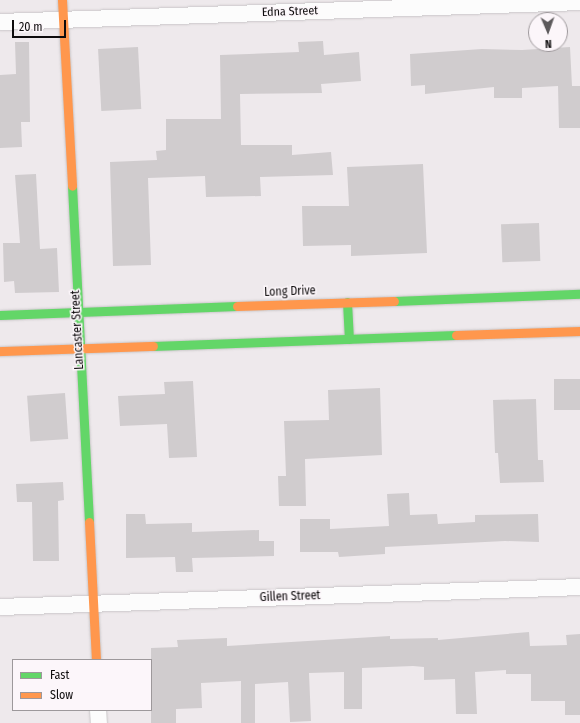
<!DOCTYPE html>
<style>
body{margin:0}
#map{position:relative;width:580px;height:723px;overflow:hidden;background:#eee9ec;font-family:"Fira Sans Condensed",sans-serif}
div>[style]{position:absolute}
.building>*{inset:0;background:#d0ccce;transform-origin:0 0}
.roads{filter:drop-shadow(0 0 1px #c9c6c8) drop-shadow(0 0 1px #c9c6c8)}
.street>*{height:16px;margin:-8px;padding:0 8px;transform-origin:8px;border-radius:8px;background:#fcfcfc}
.fast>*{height:9px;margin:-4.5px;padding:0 4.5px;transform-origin:4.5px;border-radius:4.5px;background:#63d668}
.slow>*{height:9px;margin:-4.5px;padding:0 4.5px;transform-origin:4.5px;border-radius:4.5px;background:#ff974d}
span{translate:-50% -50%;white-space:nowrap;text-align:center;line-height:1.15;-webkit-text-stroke:3px #fcf6fa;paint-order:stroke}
.street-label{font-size:12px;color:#0e0c0d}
.legend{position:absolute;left:12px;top:659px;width:140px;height:52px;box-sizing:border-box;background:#fcf6fa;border:1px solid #9d989b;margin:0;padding:5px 7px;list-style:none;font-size:12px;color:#0e0c0d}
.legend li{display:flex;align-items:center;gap:8px;height:20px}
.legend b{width:20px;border:1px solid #9d989b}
.north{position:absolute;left:528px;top:12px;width:40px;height:40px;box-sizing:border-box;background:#fcf6fa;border:1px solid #9d989b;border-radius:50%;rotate:178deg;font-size:11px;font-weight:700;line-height:16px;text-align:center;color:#0e0c0d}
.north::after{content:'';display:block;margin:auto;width:14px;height:18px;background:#5c595b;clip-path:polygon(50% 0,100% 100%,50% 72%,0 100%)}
.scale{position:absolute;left:12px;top:20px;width:54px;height:18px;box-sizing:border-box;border:2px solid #0e0c0d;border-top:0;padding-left:5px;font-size:12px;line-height:14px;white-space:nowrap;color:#0e0c0d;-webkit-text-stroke:3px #fcf6fa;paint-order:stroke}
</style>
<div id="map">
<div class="building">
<div style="clip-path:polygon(323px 41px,324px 55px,359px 52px,361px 81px,321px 84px,322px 93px,240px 94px,241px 145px,292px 145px,292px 155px,331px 152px,333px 175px,260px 177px,261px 196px,206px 197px,205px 176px,148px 178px,151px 265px,113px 266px,110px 162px,157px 160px,156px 151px,166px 150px,166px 119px,221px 119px,220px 55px,299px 52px,298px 42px)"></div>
<div style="clip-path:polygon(15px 42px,29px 42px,30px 122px,21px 122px,22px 147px,0 148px,0 75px,16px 74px)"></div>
<div style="left:138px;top:47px;width:62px;height:40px;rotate:87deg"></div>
<div style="clip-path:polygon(570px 47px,572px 86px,580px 86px,580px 128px,559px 128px,558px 86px,522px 88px,522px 98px,494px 98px,494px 87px,425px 94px,425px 85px,411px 86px,410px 54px,482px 49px,522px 50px)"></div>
<div style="clip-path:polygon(423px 164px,427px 253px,351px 256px,351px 245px,303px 246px,302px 206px,349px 206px,347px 167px)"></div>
<div style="clip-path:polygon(36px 174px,40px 249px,57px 248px,59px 292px,15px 293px,14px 281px,4px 282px,3px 243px,20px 243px,15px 175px)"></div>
<div style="left:539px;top:223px;width:38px;height:38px;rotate:88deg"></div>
<div style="left:580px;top:379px;width:31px;height:26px;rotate:90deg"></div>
<div style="clip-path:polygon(193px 381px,197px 457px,169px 458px,167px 424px,120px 426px,118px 396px,165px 394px,164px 382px)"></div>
<div style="clip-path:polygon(380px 388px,382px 455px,305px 459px,306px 506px,279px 506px,278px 476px,286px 476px,284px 421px,329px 420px,328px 390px)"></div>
<div style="left:65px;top:393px;width:46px;height:38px;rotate:86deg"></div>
<div style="clip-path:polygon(536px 399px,538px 460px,543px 460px,544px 482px,500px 483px,498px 453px,495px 453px,493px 400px)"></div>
<div style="clip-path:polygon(63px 482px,64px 500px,58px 501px,59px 561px,33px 561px,32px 502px,17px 502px,16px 484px)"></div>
<div style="clip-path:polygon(409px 493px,410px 515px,437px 514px,438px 524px,475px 522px,475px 515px,538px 514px,539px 542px,505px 541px,385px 547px,385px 554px,339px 557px,338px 552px,300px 552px,300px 519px,330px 519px,330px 529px,389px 526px,387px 494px)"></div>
<div style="clip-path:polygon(126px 514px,145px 514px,146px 524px,192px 523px,192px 532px,259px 530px,259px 541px,274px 541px,274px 556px,192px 558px,193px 572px,176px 572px,175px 557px,126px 558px)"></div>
<div style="clip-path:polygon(529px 632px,530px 646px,567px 645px,566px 635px,580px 634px,580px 715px,565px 715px,565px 701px,531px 701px,531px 674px,506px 674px,506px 670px,475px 672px,477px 714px,456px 714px,455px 679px,424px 680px,424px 667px,413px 666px,362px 668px,362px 709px,344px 709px,344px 672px,309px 673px,311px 721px,290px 722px,288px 682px,255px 684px,255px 723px,241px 723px,241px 681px,201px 683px,202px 708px,176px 709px,176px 723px,151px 723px,151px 648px,178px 647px,177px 640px,227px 638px,227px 646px,390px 636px,390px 639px,438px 638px,438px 640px)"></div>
</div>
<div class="roads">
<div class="street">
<div style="left:0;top:22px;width:580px;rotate:-1.97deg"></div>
<div style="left:0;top:607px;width:580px;rotate:-1.97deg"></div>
<div style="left:98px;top:710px;width:13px;rotate:86deg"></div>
</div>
<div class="fast">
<div style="left:72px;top:186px;width:336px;rotate:87.1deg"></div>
<div style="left:394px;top:301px;width:186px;rotate:-2.2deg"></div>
<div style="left:347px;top:302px;width:37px;rotate:87deg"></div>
<div style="left:0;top:315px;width:237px;rotate:-2.2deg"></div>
<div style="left:153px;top:346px;width:303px;rotate:-2.1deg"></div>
</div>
<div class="slow">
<div style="left:62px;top:0;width:186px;rotate:86.9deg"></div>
<div style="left:237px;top:306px;width:157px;rotate:-1.8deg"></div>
<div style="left:456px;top:335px;width:124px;rotate:-1.8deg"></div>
<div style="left:0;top:351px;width:153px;rotate:-1.9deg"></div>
<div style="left:89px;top:522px;width:138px;rotate:87.1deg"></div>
</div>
</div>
<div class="street-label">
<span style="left:290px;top:12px;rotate:-2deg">Edna Street</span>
<span style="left:290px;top:292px;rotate:-2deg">Long Drive</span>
<span style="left:78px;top:330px;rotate:-93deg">Lancaster Street</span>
<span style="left:290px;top:597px;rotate:-2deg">Gillen Street</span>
</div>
<ul class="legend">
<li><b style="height:5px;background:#63d668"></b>Fast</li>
<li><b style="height:5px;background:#ff974d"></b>Slow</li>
</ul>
<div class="north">N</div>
<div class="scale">20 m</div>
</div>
